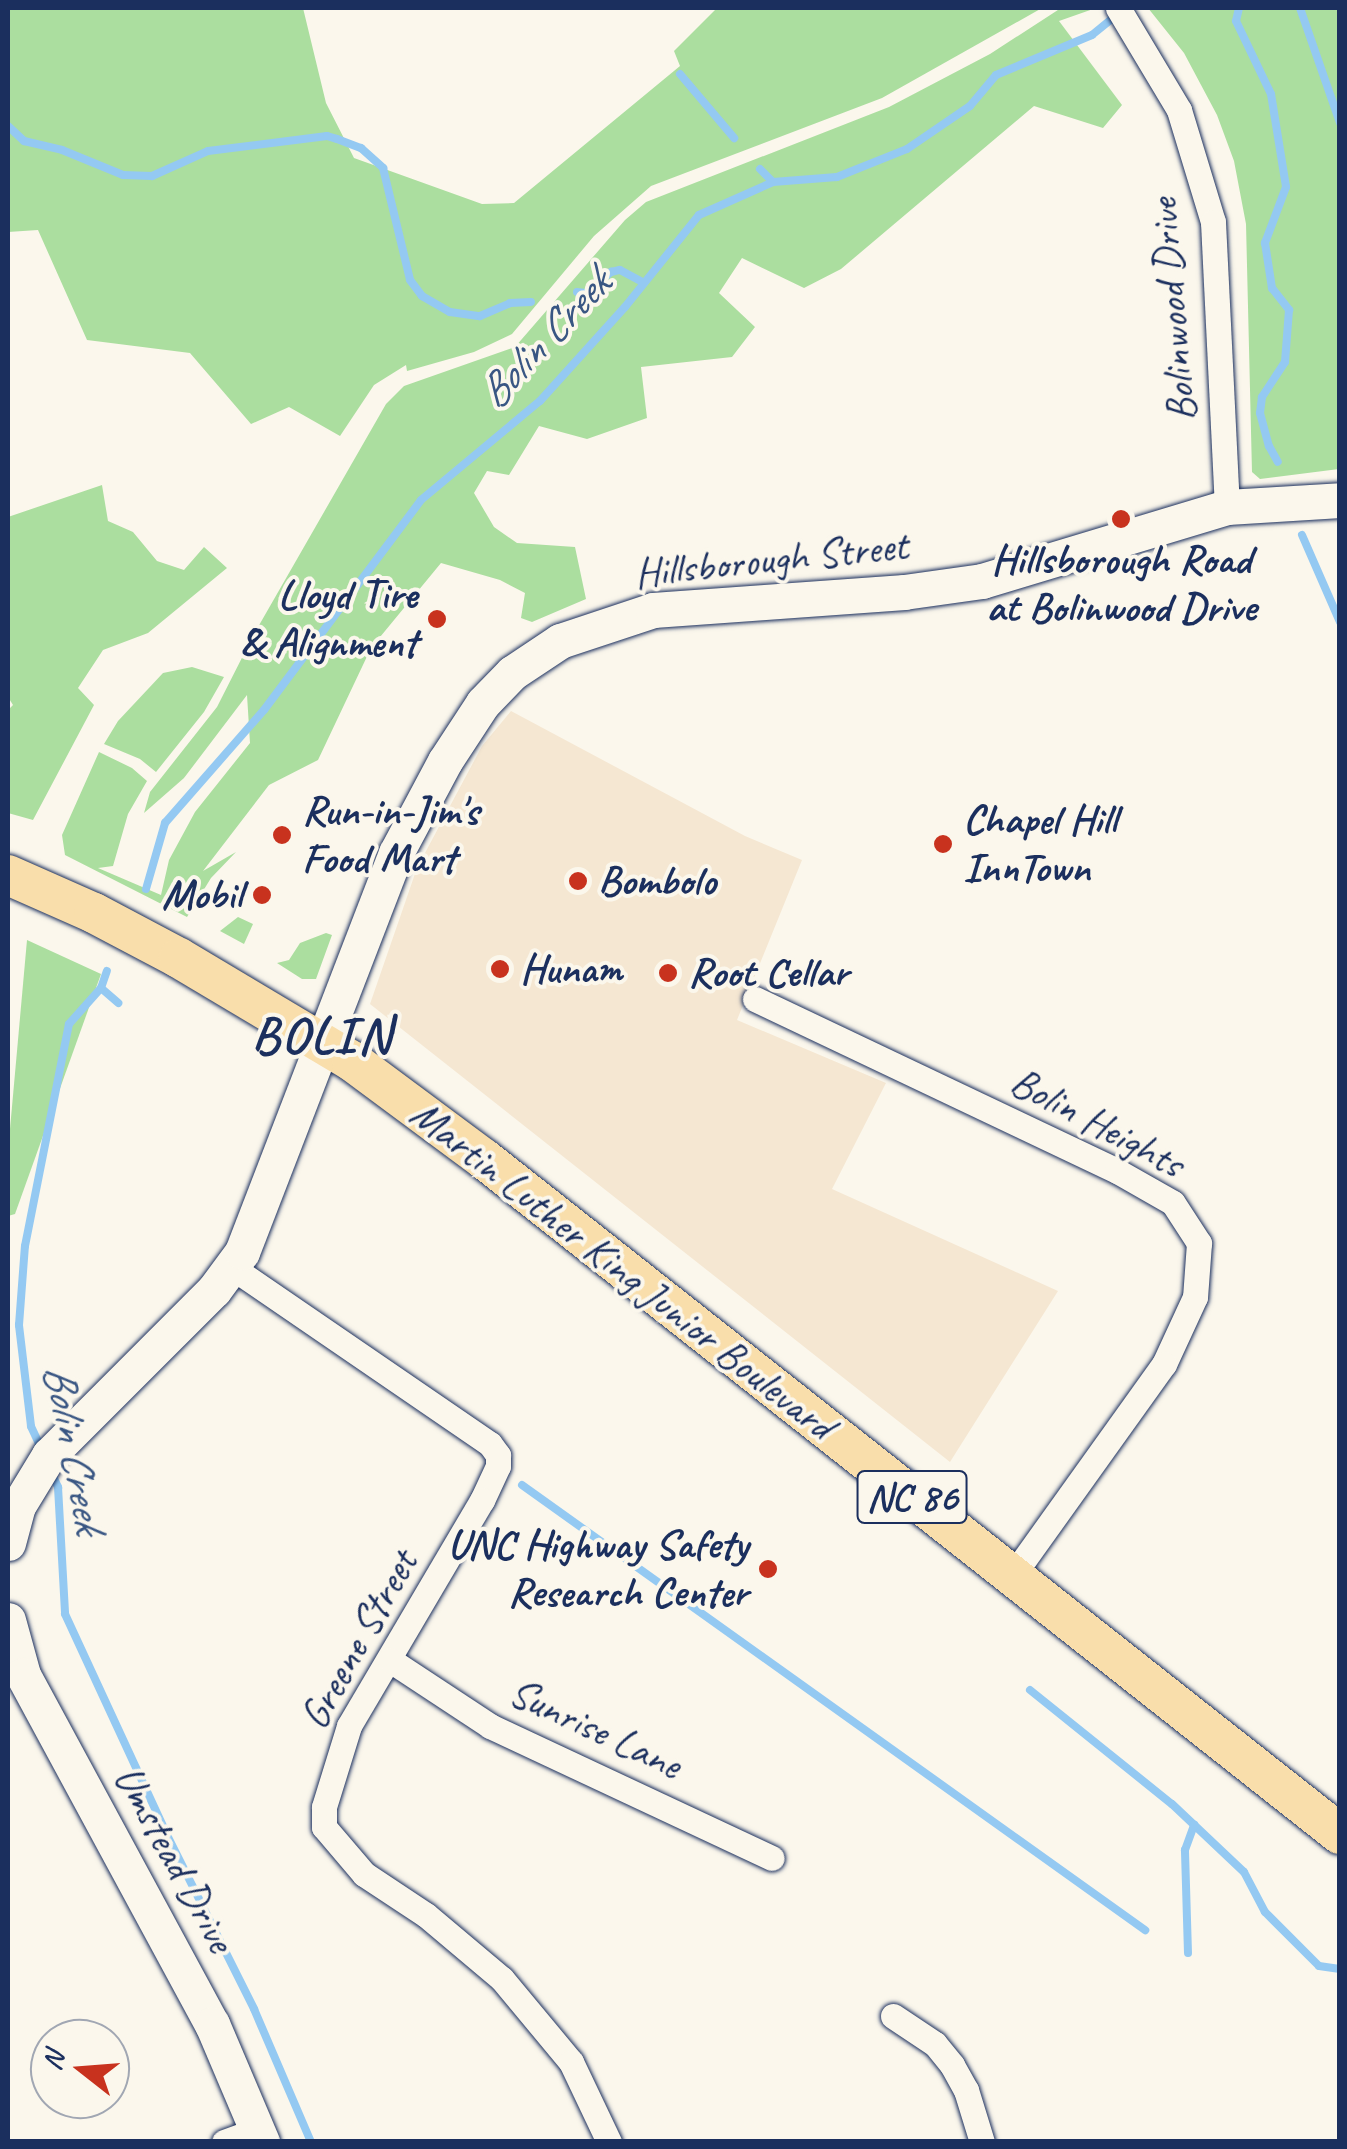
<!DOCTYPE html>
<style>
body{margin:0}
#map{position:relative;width:1347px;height:2149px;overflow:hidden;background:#fbf7ec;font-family:Caveat,sans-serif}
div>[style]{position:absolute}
.built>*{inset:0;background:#f5e7d2}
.green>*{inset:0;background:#abde9f}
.stream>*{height:8px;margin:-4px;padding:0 4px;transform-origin:4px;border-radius:4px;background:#94c9f2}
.roads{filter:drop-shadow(0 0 2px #1b2f5e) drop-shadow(0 0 2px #1b2f5e)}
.street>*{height:25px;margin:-12.5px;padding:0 12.5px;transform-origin:12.5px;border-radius:12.5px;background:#fbf7ec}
.secondary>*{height:35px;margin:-17.5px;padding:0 17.5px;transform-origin:17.5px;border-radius:17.5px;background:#fbf7ec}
.primary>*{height:40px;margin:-20px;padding:0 20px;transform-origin:20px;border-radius:20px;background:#f9deab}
.dots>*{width:28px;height:28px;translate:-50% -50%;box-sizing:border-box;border:5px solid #fbf7ec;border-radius:50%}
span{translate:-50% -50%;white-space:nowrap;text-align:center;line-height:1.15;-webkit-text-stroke:8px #fbf7ec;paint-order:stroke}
.shield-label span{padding:2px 8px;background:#fbf7ec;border:2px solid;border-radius:8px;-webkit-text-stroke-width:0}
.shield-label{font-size:40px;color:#1b2f5e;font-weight:700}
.street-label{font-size:42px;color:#1b2f5e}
.poi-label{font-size:42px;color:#1b2f5e;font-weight:700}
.right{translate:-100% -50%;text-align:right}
.left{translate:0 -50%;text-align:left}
.water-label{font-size:45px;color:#395683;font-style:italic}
.district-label{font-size:52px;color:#1b2f5e;font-weight:700;letter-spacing:2.5px}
.frame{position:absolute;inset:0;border:10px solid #1b2f5e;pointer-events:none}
.north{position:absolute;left:30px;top:2019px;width:100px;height:100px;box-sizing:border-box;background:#fbf7ec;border:2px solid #a1a7b3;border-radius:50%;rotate:287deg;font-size:28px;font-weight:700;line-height:40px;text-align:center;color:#1b2f5e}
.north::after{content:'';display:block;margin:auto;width:35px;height:45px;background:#c8321e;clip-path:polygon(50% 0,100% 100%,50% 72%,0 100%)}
</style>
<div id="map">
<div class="built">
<div style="clip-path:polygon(511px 711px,745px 836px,802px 860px,737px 1020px,886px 1083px,832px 1189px,1058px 1291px,950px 1462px,370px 1004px,417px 868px,482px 746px)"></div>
</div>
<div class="green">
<div style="clip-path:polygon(8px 8px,303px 8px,326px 103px,354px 158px,482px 204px,514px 203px,680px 66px,674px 51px,717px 8px,1042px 8px,882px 98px,651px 186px,594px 236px,512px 334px,474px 352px,407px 371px,406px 365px,374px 385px,340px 436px,289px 407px,251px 424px,190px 353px,87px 340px,38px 230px,8px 232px)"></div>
<div style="clip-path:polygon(1061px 8px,1096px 8px,1059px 21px,1122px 105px,1103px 128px,1034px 106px,841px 269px,804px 288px,742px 258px,719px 293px,755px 327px,732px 357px,641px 367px,647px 418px,587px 439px,539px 426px,509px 475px,487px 471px,474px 493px,494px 527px,517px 543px,575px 547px,586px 599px,532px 622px,521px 618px,525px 593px,500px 580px,441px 563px,371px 648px,318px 760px,269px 785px,203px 871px,236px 852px,211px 878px,187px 917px,65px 855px,62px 835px,99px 752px,132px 768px,147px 781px,128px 814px,113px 866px,98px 868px,161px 895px,169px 860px,195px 812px,250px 743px,247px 695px,184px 778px,144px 813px,150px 792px,217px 707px,254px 634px,386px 404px,404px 386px,515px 347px,625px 220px,646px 202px,889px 107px,990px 54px)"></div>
<div style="clip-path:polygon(1148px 8px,1339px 8px,1339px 469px,1260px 479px,1252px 472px,1246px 224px,1234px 161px,1217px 115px,1184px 53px)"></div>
<div style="clip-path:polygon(102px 485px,108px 521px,133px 532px,157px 561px,184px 570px,204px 547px,227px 568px,148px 633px,103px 650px,78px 688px,94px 705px,33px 820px,8px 813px,8px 710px,13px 705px,8px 697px,8px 517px)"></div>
<div style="clip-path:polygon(192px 667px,224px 677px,204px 712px,156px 772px,140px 759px,104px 744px,118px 721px,163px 673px)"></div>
<div style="clip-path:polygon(238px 917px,253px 924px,244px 944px,220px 931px)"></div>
<div style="clip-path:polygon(326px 933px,332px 935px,316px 979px,302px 979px,277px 963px,289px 960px,300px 943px)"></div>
<div style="clip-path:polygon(27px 940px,101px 974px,15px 1214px,8px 1216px,8px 1151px)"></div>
</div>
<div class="stream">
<div style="left:1239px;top:8px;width:13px;rotate:103deg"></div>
<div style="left:1236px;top:21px;width:81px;rotate:64.4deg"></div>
<div style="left:1271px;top:94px;width:94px;rotate:80.8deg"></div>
<div style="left:1286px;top:187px;width:60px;rotate:110.6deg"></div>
<div style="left:1265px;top:243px;width:46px;rotate:81.2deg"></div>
<div style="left:1272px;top:288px;width:28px;rotate:52deg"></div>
<div style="left:1289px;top:310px;width:52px;rotate:94.4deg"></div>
<div style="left:1285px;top:362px;width:42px;rotate:123.3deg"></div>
<div style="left:1262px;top:397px;width:16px;rotate:97deg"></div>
<div style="left:1260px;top:413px;width:34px;rotate:75deg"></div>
<div style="left:1269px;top:446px;width:18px;rotate:61deg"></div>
<div style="left:1300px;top:8px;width:122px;rotate:70.8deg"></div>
<div style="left:680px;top:74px;width:84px;rotate:49.8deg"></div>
<div style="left:8px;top:126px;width:22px;rotate:43deg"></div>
<div style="left:24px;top:141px;width:39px;rotate:13deg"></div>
<div style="left:62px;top:150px;width:66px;rotate:22.3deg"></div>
<div style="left:123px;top:175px;width:29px;rotate:2deg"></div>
<div style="left:152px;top:176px;width:61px;rotate:-24.1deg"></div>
<div style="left:208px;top:151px;width:120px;rotate:-7.2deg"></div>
<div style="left:327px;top:136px;width:10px;rotate:17deg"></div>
<div style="left:337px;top:139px;width:26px;rotate:21deg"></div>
<div style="left:361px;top:148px;width:30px;rotate:42deg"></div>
<div style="left:383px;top:168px;width:115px;rotate:76.4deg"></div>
<div style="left:410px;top:280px;width:20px;rotate:53deg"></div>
<div style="left:422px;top:296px;width:32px;rotate:30deg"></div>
<div style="left:450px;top:312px;width:30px;rotate:8deg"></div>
<div style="left:480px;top:316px;width:33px;rotate:-23deg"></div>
<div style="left:510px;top:303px;width:21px;rotate:-3deg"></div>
<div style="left:760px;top:169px;width:18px;rotate:45deg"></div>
<div style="left:577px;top:292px;width:9px;rotate:6deg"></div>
<div style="left:586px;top:293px;width:33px;rotate:-40deg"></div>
<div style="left:611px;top:272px;width:9px;rotate:-13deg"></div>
<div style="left:620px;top:270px;width:27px;rotate:28deg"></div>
<div style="left:1302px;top:535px;width:95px;rotate:66.4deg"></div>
<div style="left:146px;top:889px;width:69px;rotate:-73.9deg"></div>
<div style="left:165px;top:823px;width:150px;rotate:-48.8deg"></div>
<div style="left:264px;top:710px;width:262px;rotate:-53.2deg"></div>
<div style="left:421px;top:500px;width:155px;rotate:-39.8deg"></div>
<div style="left:540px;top:401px;width:127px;rotate:-47.9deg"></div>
<div style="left:625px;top:307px;width:118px;rotate:-51.2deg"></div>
<div style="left:699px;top:215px;width:81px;rotate:-24deg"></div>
<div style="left:773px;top:182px;width:64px;rotate:-4.5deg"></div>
<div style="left:837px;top:177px;width:75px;rotate:-21.8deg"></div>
<div style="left:907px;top:149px;width:76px;rotate:-34.3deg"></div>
<div style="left:970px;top:106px;width:40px;rotate:-50deg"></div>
<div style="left:996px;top:75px;width:104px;rotate:-22.6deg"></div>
<div style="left:1092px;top:35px;width:33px;rotate:-39deg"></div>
<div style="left:101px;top:988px;width:23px;rotate:41deg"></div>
<div style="left:42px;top:1450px;width:26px;rotate:-115deg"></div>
<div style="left:31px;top:1426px;width:102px;rotate:-96.8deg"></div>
<div style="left:19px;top:1325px;width:79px;rotate:-85.7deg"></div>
<div style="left:25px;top:1246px;width:226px;rotate:-78.8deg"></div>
<div style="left:69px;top:1024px;width:48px;rotate:-48.4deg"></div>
<div style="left:101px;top:988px;width:18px;rotate:-71deg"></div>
<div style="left:51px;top:1472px;width:17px;rotate:65deg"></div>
<div style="left:58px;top:1487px;width:127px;rotate:86.8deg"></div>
<div style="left:65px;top:1614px;width:241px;rotate:65.2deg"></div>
<div style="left:166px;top:1833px;width:197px;rotate:63.4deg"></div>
<div style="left:254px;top:2009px;width:145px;rotate:66.8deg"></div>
<div style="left:522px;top:1485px;width:766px;rotate:35.54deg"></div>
<div style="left:1030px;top:1690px;width:182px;rotate:38.8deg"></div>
<div style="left:1172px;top:1804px;width:99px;rotate:43.4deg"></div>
<div style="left:1244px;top:1872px;width:45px;rotate:62.3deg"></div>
<div style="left:1265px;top:1912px;width:76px;rotate:45deg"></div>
<div style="left:1319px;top:1966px;width:21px;rotate:8deg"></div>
<div style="left:1188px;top:1953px;width:103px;rotate:-91.7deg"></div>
<div style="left:1185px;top:1850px;width:27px;rotate:-70deg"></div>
</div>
<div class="roads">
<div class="street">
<div style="left:1118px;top:8px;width:119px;rotate:59.1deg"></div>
<div style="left:1179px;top:110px;width:117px;rotate:73.1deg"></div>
<div style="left:1213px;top:222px;width:285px;rotate:87.2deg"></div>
<div style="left:755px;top:999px;width:401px;rotate:25.4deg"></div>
<div style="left:1117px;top:1171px;width:64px;rotate:29.7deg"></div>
<div style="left:1173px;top:1203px;width:48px;rotate:57deg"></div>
<div style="left:1199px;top:1243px;width:54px;rotate:94.2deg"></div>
<div style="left:1195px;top:1297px;width:74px;rotate:114.8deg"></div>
<div style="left:1164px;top:1364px;width:261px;rotate:125.6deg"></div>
<div style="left:233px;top:1268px;width:311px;rotate:34.4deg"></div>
<div style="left:490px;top:1444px;width:14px;rotate:54deg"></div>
<div style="left:498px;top:1455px;width:11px;rotate:90deg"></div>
<div style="left:498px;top:1466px;width:38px;rotate:115deg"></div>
<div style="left:482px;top:1500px;width:262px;rotate:120.5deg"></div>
<div style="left:349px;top:1726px;width:85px;rotate:107.2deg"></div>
<div style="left:324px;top:1807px;width:20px;rotate:90deg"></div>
<div style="left:324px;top:1827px;width:62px;rotate:49.6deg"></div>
<div style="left:364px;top:1874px;width:74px;rotate:33.5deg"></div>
<div style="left:426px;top:1915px;width:99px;rotate:40.1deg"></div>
<div style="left:502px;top:1979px;width:108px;rotate:50.3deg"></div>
<div style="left:571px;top:2062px;width:89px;rotate:64.6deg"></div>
<div style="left:390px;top:1660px;width:120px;rotate:33.4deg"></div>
<div style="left:490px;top:1726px;width:311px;rotate:25.1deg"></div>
<div style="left:893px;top:2016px;width:50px;rotate:33.7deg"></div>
<div style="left:935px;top:2044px;width:27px;rotate:51deg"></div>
<div style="left:952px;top:2065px;width:29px;rotate:61deg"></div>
<div style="left:966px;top:2090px;width:54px;rotate:72.9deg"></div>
<div style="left:224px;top:2142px;width:35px;rotate:-20deg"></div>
</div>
<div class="secondary">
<div style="left:8px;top:1543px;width:38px;rotate:-75deg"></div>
<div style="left:18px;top:1506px;width:60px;rotate:-58.7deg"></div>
<div style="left:49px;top:1455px;width:233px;rotate:-45deg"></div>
<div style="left:214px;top:1290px;width:47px;rotate:-53.6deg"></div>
<div style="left:242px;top:1252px;width:428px;rotate:-68.9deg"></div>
<div style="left:396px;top:853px;width:104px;rotate:-62deg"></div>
<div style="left:445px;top:761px;width:69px;rotate:-56.8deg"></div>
<div style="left:483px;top:703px;width:42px;rotate:-46deg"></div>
<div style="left:512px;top:673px;width:58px;rotate:-33.7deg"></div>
<div style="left:560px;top:641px;width:98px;rotate:-18.4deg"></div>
<div style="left:653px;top:610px;width:252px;rotate:-4.1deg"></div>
<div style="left:904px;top:592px;width:79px;rotate:-8deg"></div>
<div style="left:982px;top:581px;width:256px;rotate:-16.8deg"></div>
<div style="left:1227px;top:507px;width:113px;rotate:-3.5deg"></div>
<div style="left:8px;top:1620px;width:57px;rotate:74.7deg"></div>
<div style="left:23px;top:1675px;width:397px;rotate:61.6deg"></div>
<div style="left:212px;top:2024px;width:128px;rotate:67deg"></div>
</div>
<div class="primary">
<div style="left:8px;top:875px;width:94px;rotate:23.8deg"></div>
<div style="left:94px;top:913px;width:96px;rotate:27.9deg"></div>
<div style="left:179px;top:958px;width:201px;rotate:30.8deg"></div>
<div style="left:352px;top:1061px;width:164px;rotate:36.6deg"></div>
<div style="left:484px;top:1159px;width:1090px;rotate:38.26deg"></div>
</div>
</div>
<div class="dots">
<div style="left:1121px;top:519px;background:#c8321e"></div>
<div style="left:437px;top:619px;background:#c8321e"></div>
<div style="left:282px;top:835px;background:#c8321e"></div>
<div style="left:943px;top:844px;background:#c8321e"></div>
<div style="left:578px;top:881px;background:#c8321e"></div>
<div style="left:262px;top:895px;background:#c8321e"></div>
<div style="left:500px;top:969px;background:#c8321e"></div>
<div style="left:668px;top:973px;background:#c8321e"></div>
<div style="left:768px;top:1569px;background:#c8321e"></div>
</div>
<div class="shield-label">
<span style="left:912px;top:1497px">NC 86</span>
</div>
<div class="street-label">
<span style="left:1173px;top:310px;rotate:-95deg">Bolinwood Drive</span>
<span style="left:771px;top:560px;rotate:-6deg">Hillsborough Street</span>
<span style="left:1097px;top:1123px;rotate:28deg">Bolin Heights</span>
<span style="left:622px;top:1270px;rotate:38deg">Martin Luther King Junior Boulevard</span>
<span style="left:359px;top:1640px;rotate:-61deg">Greene Street</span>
<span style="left:595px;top:1729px;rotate:25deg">Sunrise Lane</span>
<span style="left:174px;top:1859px;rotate:61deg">Umstead Drive</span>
</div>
<div class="poi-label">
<span style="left:1121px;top:584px">Hillsborough Road<br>at Bolinwood Drive</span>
<span class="right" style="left:417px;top:619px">Lloyd Tire<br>&amp; Alignment</span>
<span class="left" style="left:302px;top:835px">Run-in-Jim's<br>Food Mart</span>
<span class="left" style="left:963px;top:844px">Chapel Hill<br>InnTown</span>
<span class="left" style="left:598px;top:881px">Bombolo</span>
<span class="right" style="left:242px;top:895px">Mobil</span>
<span class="left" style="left:520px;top:969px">Hunam</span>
<span class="left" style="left:688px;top:973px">Root Cellar</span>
<span class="right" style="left:748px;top:1569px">UNC Highway Safety<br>Research Center</span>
</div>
<div class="water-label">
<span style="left:544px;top:339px;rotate:-47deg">Bolin Creek</span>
<span style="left:74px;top:1448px;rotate:79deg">Bolin Creek</span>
</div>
<div class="district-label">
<span style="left:322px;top:1036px">BOLIN</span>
</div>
<div class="frame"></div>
<div class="north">N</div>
</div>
